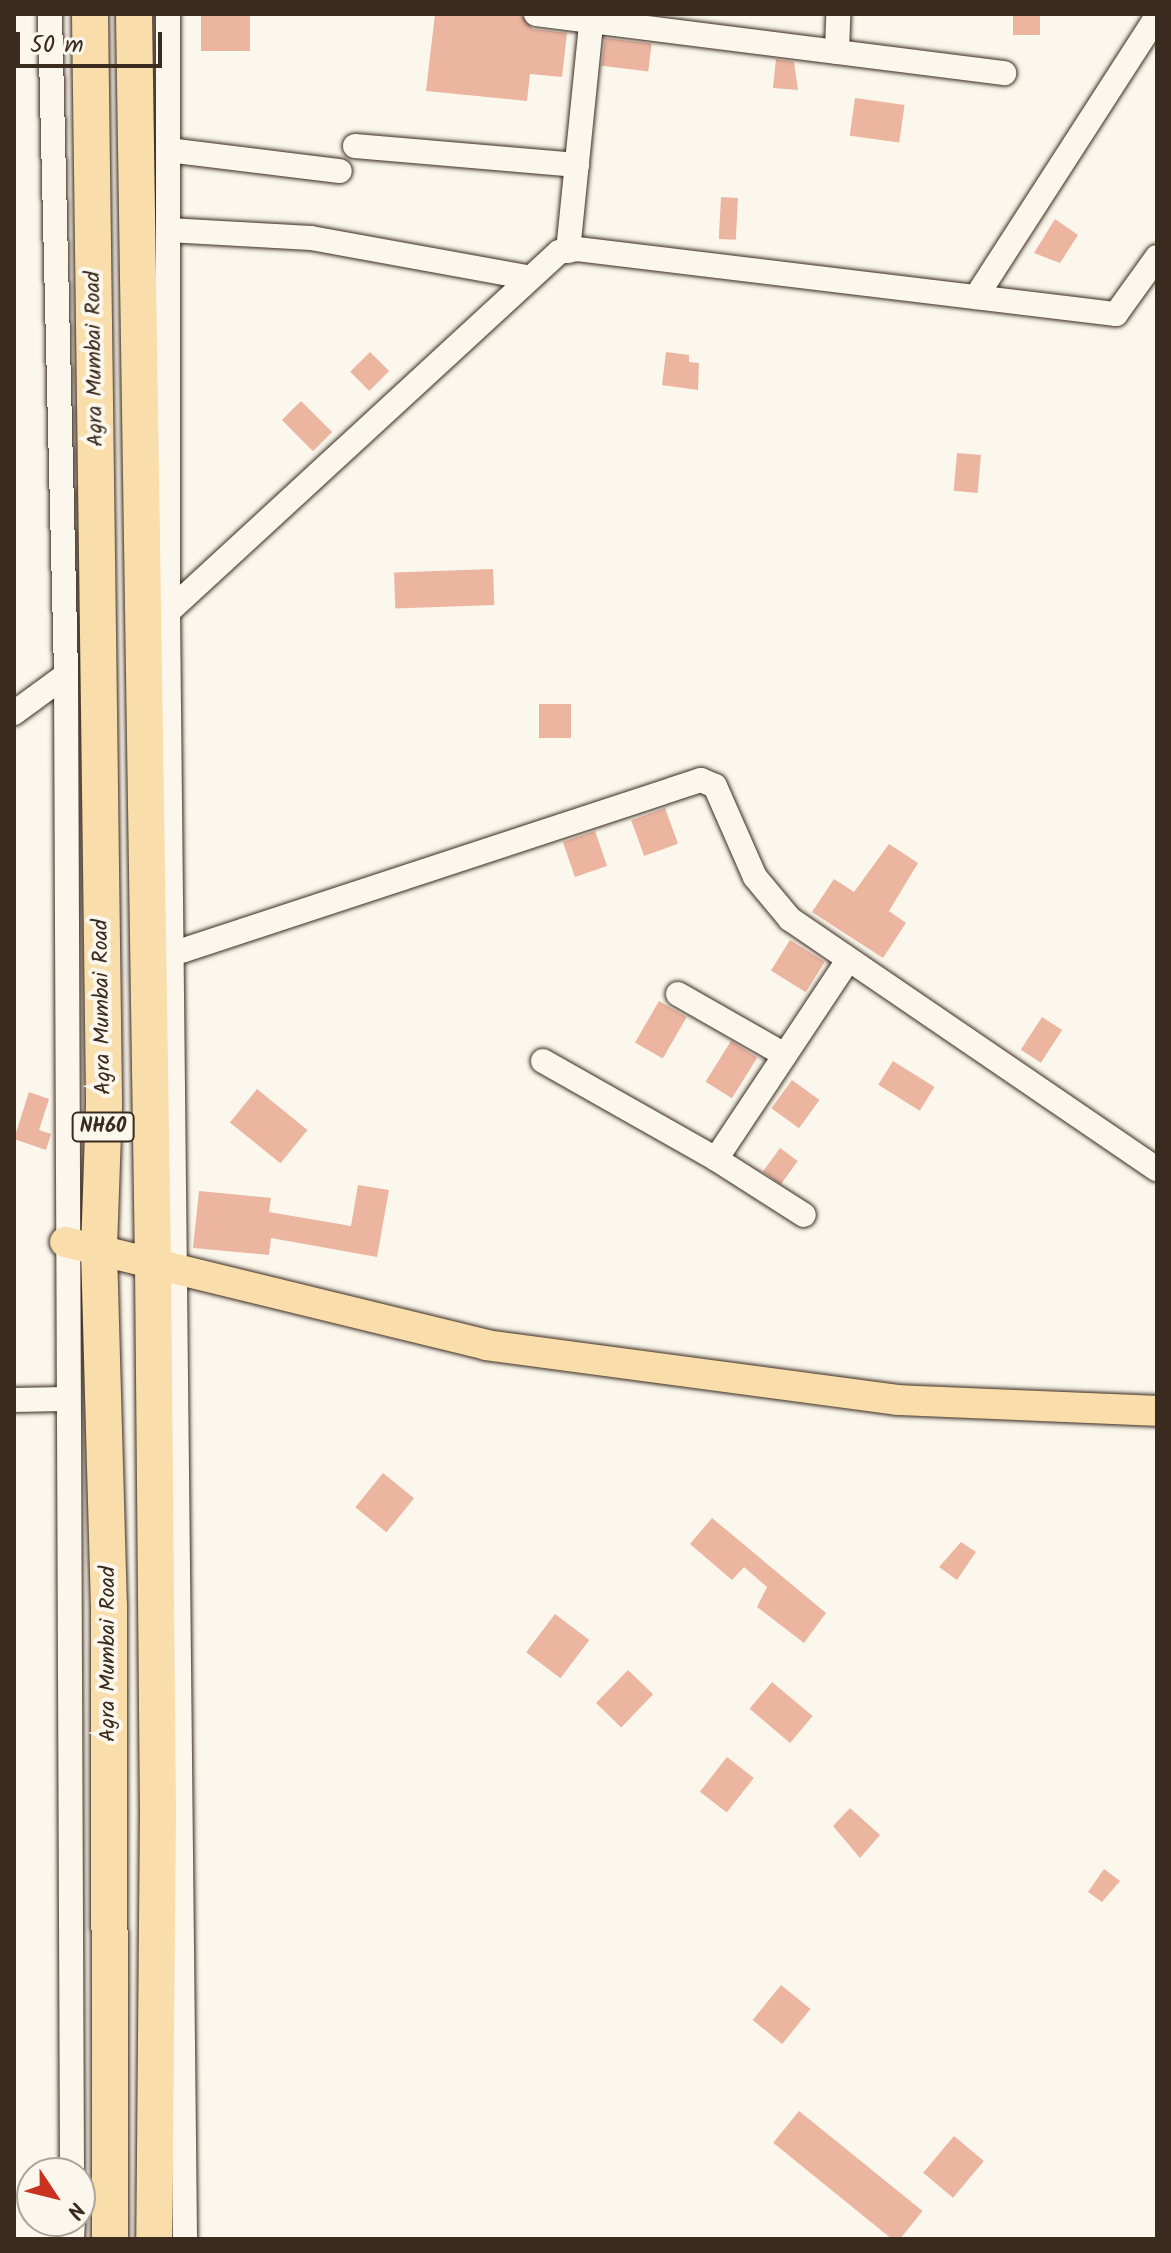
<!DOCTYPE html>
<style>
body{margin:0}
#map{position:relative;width:1171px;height:2253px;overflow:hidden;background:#fbf7ec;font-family:Kalam,sans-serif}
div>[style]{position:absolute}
.building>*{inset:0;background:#ebb5a0;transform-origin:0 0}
.roads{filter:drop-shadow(0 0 2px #3b2a1e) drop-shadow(0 0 2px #3b2a1e)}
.minor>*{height:24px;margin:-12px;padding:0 12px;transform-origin:12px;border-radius:12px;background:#fbf7ec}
.major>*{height:30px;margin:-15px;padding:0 15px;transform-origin:15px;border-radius:15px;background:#f9deab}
.highway>*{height:36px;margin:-18px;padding:0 18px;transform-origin:18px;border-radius:18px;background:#f9deab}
span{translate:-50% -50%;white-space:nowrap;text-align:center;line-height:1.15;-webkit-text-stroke:8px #fbf7ec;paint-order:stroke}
.shield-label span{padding:2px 6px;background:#fbf7ec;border:2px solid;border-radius:6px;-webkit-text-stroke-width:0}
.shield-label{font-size:20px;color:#3b2a1e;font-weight:700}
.street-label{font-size:22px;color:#3b2a1e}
.frame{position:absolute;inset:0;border:16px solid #3b2a1e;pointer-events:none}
.north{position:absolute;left:16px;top:2157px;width:80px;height:80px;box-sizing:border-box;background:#fbf7ec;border:2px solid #aea59a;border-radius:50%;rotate:125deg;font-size:22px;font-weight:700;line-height:32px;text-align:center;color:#3b2a1e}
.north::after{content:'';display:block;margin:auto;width:28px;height:36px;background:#c8321e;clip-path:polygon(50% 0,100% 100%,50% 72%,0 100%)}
.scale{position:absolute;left:16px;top:32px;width:146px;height:36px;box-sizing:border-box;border:4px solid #3b2a1e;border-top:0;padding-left:10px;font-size:24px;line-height:28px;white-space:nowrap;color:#3b2a1e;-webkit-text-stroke:6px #fbf7ec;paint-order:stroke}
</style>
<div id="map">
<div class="building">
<div style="left:201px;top:14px;width:49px;height:37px"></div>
<div style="clip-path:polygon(435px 14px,522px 16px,533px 29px,567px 33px,562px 77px,530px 74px,527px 101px,426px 91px)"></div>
<div style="left:1013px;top:14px;width:27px;height:21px"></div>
<div style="left:605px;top:38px;width:47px;height:28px;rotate:7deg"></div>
<div style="clip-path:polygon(776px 59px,794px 62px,798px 90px,773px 88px)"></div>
<div style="left:855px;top:98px;width:50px;height:38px;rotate:8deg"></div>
<div style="left:721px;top:197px;width:17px;height:42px;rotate:3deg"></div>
<div style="clip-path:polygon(1055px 219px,1078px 235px,1060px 263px,1034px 253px)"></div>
<div style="left:370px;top:352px;width:27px;height:28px;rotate:45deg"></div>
<div style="clip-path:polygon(666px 352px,689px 355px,689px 362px,699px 363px,698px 390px,662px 385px)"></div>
<div style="left:301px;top:401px;width:44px;height:27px;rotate:45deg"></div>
<div style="left:957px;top:453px;width:24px;height:38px;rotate:5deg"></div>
<div style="left:493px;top:569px;width:36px;height:99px;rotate:88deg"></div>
<div style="left:539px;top:704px;width:32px;height:34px"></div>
<div style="left:665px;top:808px;width:38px;height:36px;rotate:70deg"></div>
<div style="left:595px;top:831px;width:37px;height:34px;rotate:71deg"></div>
<div style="clip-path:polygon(889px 844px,918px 863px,889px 911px,906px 923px,883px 958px,812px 912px,834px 879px,854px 892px)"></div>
<div style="left:790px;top:940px;width:41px;height:36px;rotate:32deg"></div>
<div style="left:659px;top:1001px;width:32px;height:48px;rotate:30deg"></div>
<div style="left:1042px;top:1017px;width:24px;height:39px;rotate:33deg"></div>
<div style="left:731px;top:1041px;width:31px;height:48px;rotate:32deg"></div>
<div style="left:893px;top:1061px;width:49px;height:28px;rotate:32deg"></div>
<div style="left:792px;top:1080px;width:34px;height:35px;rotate:36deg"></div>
<div style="left:257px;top:1089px;width:65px;height:43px;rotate:39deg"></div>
<div style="clip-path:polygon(29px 1092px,49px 1099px,39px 1130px,51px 1134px,46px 1150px,14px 1139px)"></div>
<div style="left:780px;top:1148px;width:22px;height:29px;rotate:36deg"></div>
<div style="clip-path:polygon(358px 1185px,389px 1190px,377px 1257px,271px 1238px,269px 1255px,193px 1248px,199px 1191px,271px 1198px,269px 1212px,351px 1226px)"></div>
<div style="left:383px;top:1473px;width:40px;height:44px;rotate:39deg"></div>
<div style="clip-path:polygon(712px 1518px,826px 1613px,804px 1643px,757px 1607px,767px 1587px,744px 1567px,732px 1580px,690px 1544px)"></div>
<div style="clip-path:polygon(961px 1542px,976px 1552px,957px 1580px,939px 1567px)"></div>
<div style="left:555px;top:1614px;width:43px;height:48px;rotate:37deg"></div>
<div style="left:628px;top:1670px;width:35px;height:46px;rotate:44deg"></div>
<div style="left:772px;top:1682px;width:53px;height:35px;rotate:40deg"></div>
<div style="left:727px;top:1757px;width:34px;height:44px;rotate:38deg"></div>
<div style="clip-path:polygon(850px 1808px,880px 1835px,860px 1858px,833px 1826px)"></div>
<div style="clip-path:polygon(1104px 1869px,1120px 1881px,1102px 1902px,1088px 1892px)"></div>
<div style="left:781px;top:1985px;width:38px;height:45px;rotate:39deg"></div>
<div style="left:799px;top:2111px;width:159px;height:41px;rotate:39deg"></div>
<div style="left:954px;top:2136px;width:39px;height:48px;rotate:40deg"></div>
</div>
<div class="roads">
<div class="minor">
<div style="left:50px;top:14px;width:661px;rotate:88.61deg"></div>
<div style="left:66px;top:675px;width:1498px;rotate:89.77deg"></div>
<div style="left:168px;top:14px;width:598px;rotate:90deg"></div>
<div style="left:168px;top:612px;width:1627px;rotate:89.4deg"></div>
<div style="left:536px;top:14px;width:472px;rotate:7.2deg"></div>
<div style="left:837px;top:52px;width:38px;rotate:-88deg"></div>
<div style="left:355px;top:146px;width:223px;rotate:4.9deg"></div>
<div style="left:168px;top:150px;width:173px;rotate:7deg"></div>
<div style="left:168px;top:230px;width:143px;rotate:3.2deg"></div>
<div style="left:311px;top:238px;width:219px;rotate:10.3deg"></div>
<div style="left:568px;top:251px;width:238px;rotate:-84.2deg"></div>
<div style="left:976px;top:297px;width:334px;rotate:-57.2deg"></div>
<div style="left:168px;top:612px;width:531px;rotate:-42.64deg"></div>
<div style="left:559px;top:252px;width:18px;rotate:-9deg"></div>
<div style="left:577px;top:249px;width:543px;rotate:6.88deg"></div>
<div style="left:1116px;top:314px;width:70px;rotate:-54.3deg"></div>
<div style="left:14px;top:713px;width:64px;rotate:-36.2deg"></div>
<div style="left:172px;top:954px;width:557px;rotate:-18.21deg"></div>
<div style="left:701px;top:780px;width:15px;rotate:23deg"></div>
<div style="left:715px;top:786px;width:99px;rotate:66.3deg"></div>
<div style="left:755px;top:877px;width:55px;rotate:50.2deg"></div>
<div style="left:790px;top:919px;width:444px;rotate:34.3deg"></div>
<div style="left:678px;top:994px;width:123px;rotate:29.7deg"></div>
<div style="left:543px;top:1061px;width:199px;rotate:29.5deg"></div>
<div style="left:716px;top:1159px;width:239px;rotate:-56.4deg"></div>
<div style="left:716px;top:1159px;width:104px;rotate:32.5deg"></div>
<div style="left:14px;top:1400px;width:51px;rotate:-1.1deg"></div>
<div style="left:72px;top:2239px;width:18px;rotate:-87deg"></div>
</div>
<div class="major">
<div style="left:65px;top:1242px;width:433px;rotate:13.7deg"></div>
<div style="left:486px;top:1345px;width:415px;rotate:7.6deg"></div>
<div style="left:897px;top:1400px;width:260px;rotate:2.4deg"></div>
</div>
<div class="highway">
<div style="left:90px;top:14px;width:1091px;rotate:89.26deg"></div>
<div style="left:104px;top:1105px;width:146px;rotate:92deg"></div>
<div style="left:99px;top:1251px;width:355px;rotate:88.4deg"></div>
<div style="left:109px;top:1606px;width:633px;rotate:89.91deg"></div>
<div style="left:134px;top:14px;width:1250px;rotate:89.13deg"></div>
<div style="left:153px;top:1264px;width:546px;rotate:89.48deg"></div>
<div style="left:158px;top:1810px;width:429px;rotate:90.5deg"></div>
</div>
</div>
<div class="shield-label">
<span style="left:103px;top:1127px">NH60</span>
</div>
<div class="street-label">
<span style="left:95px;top:359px;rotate:-91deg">Agra Mumbai Road</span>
<span style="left:103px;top:1007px;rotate:-91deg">Agra Mumbai Road</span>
<span style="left:109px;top:1654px;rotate:-90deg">Agra Mumbai Road</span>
</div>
<div class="frame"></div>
<div class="north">N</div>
<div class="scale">50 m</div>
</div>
